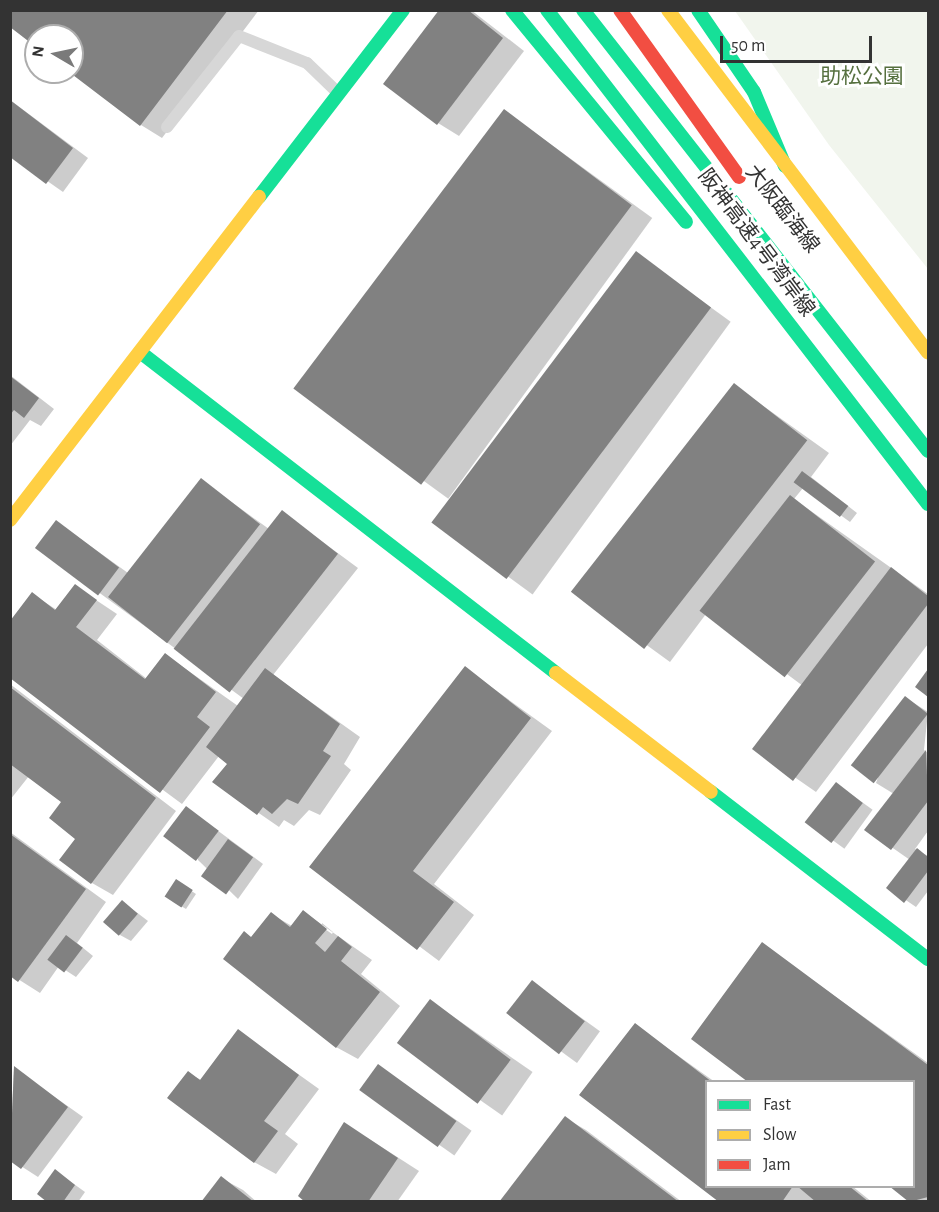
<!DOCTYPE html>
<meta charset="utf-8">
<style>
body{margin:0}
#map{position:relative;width:939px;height:1212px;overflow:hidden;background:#fff;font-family:"Alegreya Sans","Noto Sans JP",sans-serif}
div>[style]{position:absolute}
.green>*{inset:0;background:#f1f5ed}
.shadow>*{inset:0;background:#0003;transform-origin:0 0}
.building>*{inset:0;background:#818181;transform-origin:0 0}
.lane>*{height:12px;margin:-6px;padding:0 6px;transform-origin:6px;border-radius:6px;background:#d7d7d7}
.fast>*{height:14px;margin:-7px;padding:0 7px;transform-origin:7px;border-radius:7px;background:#16e098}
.slow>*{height:14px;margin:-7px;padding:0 7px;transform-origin:7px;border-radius:7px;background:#ffcf43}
.jam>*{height:14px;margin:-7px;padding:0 7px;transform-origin:7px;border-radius:7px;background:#f24e42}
span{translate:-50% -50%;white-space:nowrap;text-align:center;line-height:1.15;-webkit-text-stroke:6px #fff;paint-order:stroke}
.park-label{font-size:21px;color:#56703f}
.street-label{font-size:21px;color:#333}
.frame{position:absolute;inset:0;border:12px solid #333;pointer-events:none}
.legend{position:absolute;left:705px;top:1080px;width:210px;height:108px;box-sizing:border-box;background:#fff;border:2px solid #adadad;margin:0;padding:8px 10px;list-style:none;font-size:18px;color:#333}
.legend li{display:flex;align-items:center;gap:12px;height:30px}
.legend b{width:30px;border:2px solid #adadad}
.north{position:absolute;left:24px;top:24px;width:60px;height:60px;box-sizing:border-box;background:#fff;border:2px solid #adadad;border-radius:50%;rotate:279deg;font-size:16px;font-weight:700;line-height:24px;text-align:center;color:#333}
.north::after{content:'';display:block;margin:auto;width:21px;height:27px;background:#7a7a7a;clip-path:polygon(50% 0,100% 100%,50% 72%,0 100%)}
.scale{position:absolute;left:720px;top:36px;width:152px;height:27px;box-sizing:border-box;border:3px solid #333;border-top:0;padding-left:8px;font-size:18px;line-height:21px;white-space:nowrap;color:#333;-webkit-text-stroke:4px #fff;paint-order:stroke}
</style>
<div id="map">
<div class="green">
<div style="clip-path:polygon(735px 11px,928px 11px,928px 269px,829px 145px)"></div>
</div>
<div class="shadow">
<div style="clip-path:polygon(10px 10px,259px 10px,162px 138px,141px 125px,72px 36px,36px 36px,36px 45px)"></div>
<div style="clip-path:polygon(441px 10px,471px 10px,524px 51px,459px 136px,438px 123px)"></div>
<div style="clip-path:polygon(10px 100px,88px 158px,63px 192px,10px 155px)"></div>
<div style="left:505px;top:111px;width:182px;height:347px;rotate:36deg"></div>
<div style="left:636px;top:253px;width:117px;height:337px;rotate:36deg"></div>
<div style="clip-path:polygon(10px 375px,54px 409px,41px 426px,30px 420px,10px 446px)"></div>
<div style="clip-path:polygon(734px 385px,829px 453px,811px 477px,857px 513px,850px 522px,803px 488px,794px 499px,928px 594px,928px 644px,816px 792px,754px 749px,803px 686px,706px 614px,670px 662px,575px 593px)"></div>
<div style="clip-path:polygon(201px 480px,269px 529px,282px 512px,358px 568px,273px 675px,360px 737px,344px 764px,351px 770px,320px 815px,309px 810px,294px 826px,284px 820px,279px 827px,214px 782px,229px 764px,219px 756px,182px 804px,10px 677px,32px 594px,57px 610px,75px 586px,117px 614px,97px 640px,147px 679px,166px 655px,238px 706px,244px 699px,37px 547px,57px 522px,128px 573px)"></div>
<div style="clip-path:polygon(465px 668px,552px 731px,434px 884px,474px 915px,439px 961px,312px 866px)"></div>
<div style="clip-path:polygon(10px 684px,176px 811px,113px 895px,92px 883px,63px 802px,29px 776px,10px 800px)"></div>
<div style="clip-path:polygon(906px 698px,928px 712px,924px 750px,928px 753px,928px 831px,915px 849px,928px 856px,928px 891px,916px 907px,888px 888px,910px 860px,867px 830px,894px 794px,876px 783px)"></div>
<div style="left:837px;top:784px;width:44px;height:48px;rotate:36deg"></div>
<div style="clip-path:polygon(187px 808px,263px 864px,238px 899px,198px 860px)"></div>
<div style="clip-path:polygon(10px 832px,106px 902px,77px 943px,93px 956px,76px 977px,59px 966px,40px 993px,10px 974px)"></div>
<div style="clip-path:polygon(181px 884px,196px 894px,186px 909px,181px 906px)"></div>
<div style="clip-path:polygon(123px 902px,148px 921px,131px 941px,120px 935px)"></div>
<div style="clip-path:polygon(evenodd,304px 912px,372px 960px,361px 974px,400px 1006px,358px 1059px,336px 1047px,245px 933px,252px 938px,271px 914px,292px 926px,304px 912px,322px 923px,333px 932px,332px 934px,322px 927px,322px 923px)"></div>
<div style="clip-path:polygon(762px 944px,928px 1063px,928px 1202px,911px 1202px,891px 1186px,914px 1186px,914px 1082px)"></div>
<div style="left:532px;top:982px;width:84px;height:39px;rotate:36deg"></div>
<div style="left:431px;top:1001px;width:124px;height:53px;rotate:35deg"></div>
<div style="clip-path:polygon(635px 1025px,715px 1082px,706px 1082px,706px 1186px,852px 1186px,872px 1202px,721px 1202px,581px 1095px)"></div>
<div style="clip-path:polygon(238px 1031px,319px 1089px,285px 1134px,298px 1144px,276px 1174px,254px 1162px,188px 1073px,201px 1080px)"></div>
<div style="left:379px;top:1066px;width:113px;height:30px;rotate:35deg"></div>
<div style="clip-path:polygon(14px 1068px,83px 1117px,38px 1177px,10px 1159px)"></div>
<div style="clip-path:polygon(565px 1118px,586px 1130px,682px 1202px,501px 1202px)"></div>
<div style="clip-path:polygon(366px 1137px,419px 1171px,397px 1202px,308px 1202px)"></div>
<div style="clip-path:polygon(56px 1171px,85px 1192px,78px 1202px,49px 1202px)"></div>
<div style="clip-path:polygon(221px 1178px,243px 1190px,257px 1202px,203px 1202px)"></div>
</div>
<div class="building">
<div style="clip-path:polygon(10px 10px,228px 10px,140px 126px,69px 72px,72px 36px,36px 36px,36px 47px,10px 27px)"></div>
<div style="clip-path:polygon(439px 10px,468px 10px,503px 38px,437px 125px,383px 84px)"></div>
<div style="clip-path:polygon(10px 100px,73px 148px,46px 184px,10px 157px)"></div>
<div style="left:504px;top:109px;width:160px;height:350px;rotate:37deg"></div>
<div style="left:636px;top:251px;width:94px;height:340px;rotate:37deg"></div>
<div style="clip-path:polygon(10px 376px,39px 398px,24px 418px,14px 410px,10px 415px)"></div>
<div style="left:734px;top:383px;width:93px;height:265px;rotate:38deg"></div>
<div style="left:802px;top:471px;width:58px;height:14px;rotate:37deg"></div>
<div style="left:201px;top:478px;width:75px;height:151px;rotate:38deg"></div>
<div style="left:790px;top:495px;width:108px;height:147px;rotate:38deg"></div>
<div style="left:282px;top:510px;width:71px;height:176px;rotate:38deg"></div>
<div style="left:56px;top:520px;width:79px;height:35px;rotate:37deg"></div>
<div style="clip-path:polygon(891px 567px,928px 596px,928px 604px,793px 781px,752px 749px)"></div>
<div style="clip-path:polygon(75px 584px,97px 600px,76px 627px,145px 679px,165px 653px,216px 692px,197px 717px,210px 727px,160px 793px,10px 678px,10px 621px,32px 592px,55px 610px)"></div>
<div style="clip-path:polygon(465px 666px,531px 718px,413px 871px,454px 902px,417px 950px,309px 867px)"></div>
<div style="clip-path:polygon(265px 668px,340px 724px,323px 751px,331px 756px,298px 804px,287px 799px,272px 814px,263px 807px,257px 815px,212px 782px,227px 764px,206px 747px)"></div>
<div style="clip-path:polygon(928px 669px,928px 697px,915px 687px)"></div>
<div style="clip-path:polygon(10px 687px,156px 798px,91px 884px,59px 860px,75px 839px,49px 818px,61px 802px,10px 764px)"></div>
<div style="left:905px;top:696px;width:29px;height:88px;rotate:38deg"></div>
<div style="clip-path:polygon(926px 750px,928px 801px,891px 850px,864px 830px)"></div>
<div style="left:836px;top:782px;width:34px;height:51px;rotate:38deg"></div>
<div style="left:186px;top:806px;width:41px;height:38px;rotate:37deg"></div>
<div style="clip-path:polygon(10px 834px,86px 889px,18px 982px,10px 976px)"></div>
<div style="left:228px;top:839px;width:31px;height:46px;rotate:36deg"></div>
<div style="clip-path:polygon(917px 848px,928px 857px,928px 871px,904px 903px,886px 888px)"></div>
<div style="left:176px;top:879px;width:20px;height:21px;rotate:33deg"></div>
<div style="left:122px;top:900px;width:21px;height:29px;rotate:41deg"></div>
<div style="clip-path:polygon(303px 910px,327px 929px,315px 943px,325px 952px,338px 936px,352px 947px,341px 961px,380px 992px,336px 1048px,223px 959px,244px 931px,251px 937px,271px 912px,290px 927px)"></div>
<div style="left:66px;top:935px;width:21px;height:31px;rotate:37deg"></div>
<div style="clip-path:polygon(762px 942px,928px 1065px,928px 1197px,909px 1202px,889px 1186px,914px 1186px,914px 1082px,748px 1082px,691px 1039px)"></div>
<div style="left:532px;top:980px;width:67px;height:42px;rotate:38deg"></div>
<div style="left:430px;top:999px;width:101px;height:55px;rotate:37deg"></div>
<div style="clip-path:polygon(635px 1023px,712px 1082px,706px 1082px,706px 1186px,793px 1186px,782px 1202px,719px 1202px,579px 1095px)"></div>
<div style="clip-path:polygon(238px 1029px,299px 1075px,264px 1121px,278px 1131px,254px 1163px,167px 1098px,188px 1071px,200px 1080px)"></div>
<div style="left:378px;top:1064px;width:97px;height:32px;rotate:36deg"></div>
<div style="clip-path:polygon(14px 1066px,68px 1107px,21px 1169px,10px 1161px)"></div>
<div style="clip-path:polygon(565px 1116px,679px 1202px,499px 1202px)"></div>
<div style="clip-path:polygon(344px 1122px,398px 1158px,368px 1202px,305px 1202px,298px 1196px)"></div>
<div style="clip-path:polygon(55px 1169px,75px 1185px,63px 1202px,47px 1202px,37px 1194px)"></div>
<div style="clip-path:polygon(221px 1176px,254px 1202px,201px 1202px)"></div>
<div style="clip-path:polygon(797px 1186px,849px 1186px,869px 1202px,816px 1202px)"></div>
</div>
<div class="lane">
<div style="left:167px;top:127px;width:116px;rotate:-51.6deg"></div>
<div style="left:239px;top:36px;width:73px;rotate:21.7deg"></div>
<div style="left:307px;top:63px;width:42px;rotate:44deg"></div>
</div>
<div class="fast">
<div style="left:512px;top:10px;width:274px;rotate:50.6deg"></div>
<div style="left:547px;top:10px;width:624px;rotate:52.36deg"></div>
<div style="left:583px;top:10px;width:560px;rotate:51.96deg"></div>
<div style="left:698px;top:10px;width:99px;rotate:55.7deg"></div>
<div style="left:754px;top:92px;width:80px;rotate:67.3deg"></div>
<div style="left:259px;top:197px;width:236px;rotate:-52.4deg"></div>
<div style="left:140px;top:352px;width:525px;rotate:37.66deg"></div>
<div style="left:711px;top:792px;width:274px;rotate:37.6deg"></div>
</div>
<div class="slow">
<div style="left:668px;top:10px;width:430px;rotate:52.8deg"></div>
<div style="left:10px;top:520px;width:408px;rotate:-52.4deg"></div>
<div style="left:556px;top:673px;width:195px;rotate:37.5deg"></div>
</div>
<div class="jam">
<div style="left:620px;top:10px;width:205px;rotate:54.5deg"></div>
</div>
<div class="park-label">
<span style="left:862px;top:77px">助松公園</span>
</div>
<div class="street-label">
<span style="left:782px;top:209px;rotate:52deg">大阪臨海線</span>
<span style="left:756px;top:243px;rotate:53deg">阪神高速4号湾岸線</span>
</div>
<div class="frame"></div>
<ul class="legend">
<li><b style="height:8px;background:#16e098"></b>Fast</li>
<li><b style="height:8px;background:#ffcf43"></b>Slow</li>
<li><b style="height:8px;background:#f24e42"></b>Jam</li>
</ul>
<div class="north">N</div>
<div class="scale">50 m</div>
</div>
